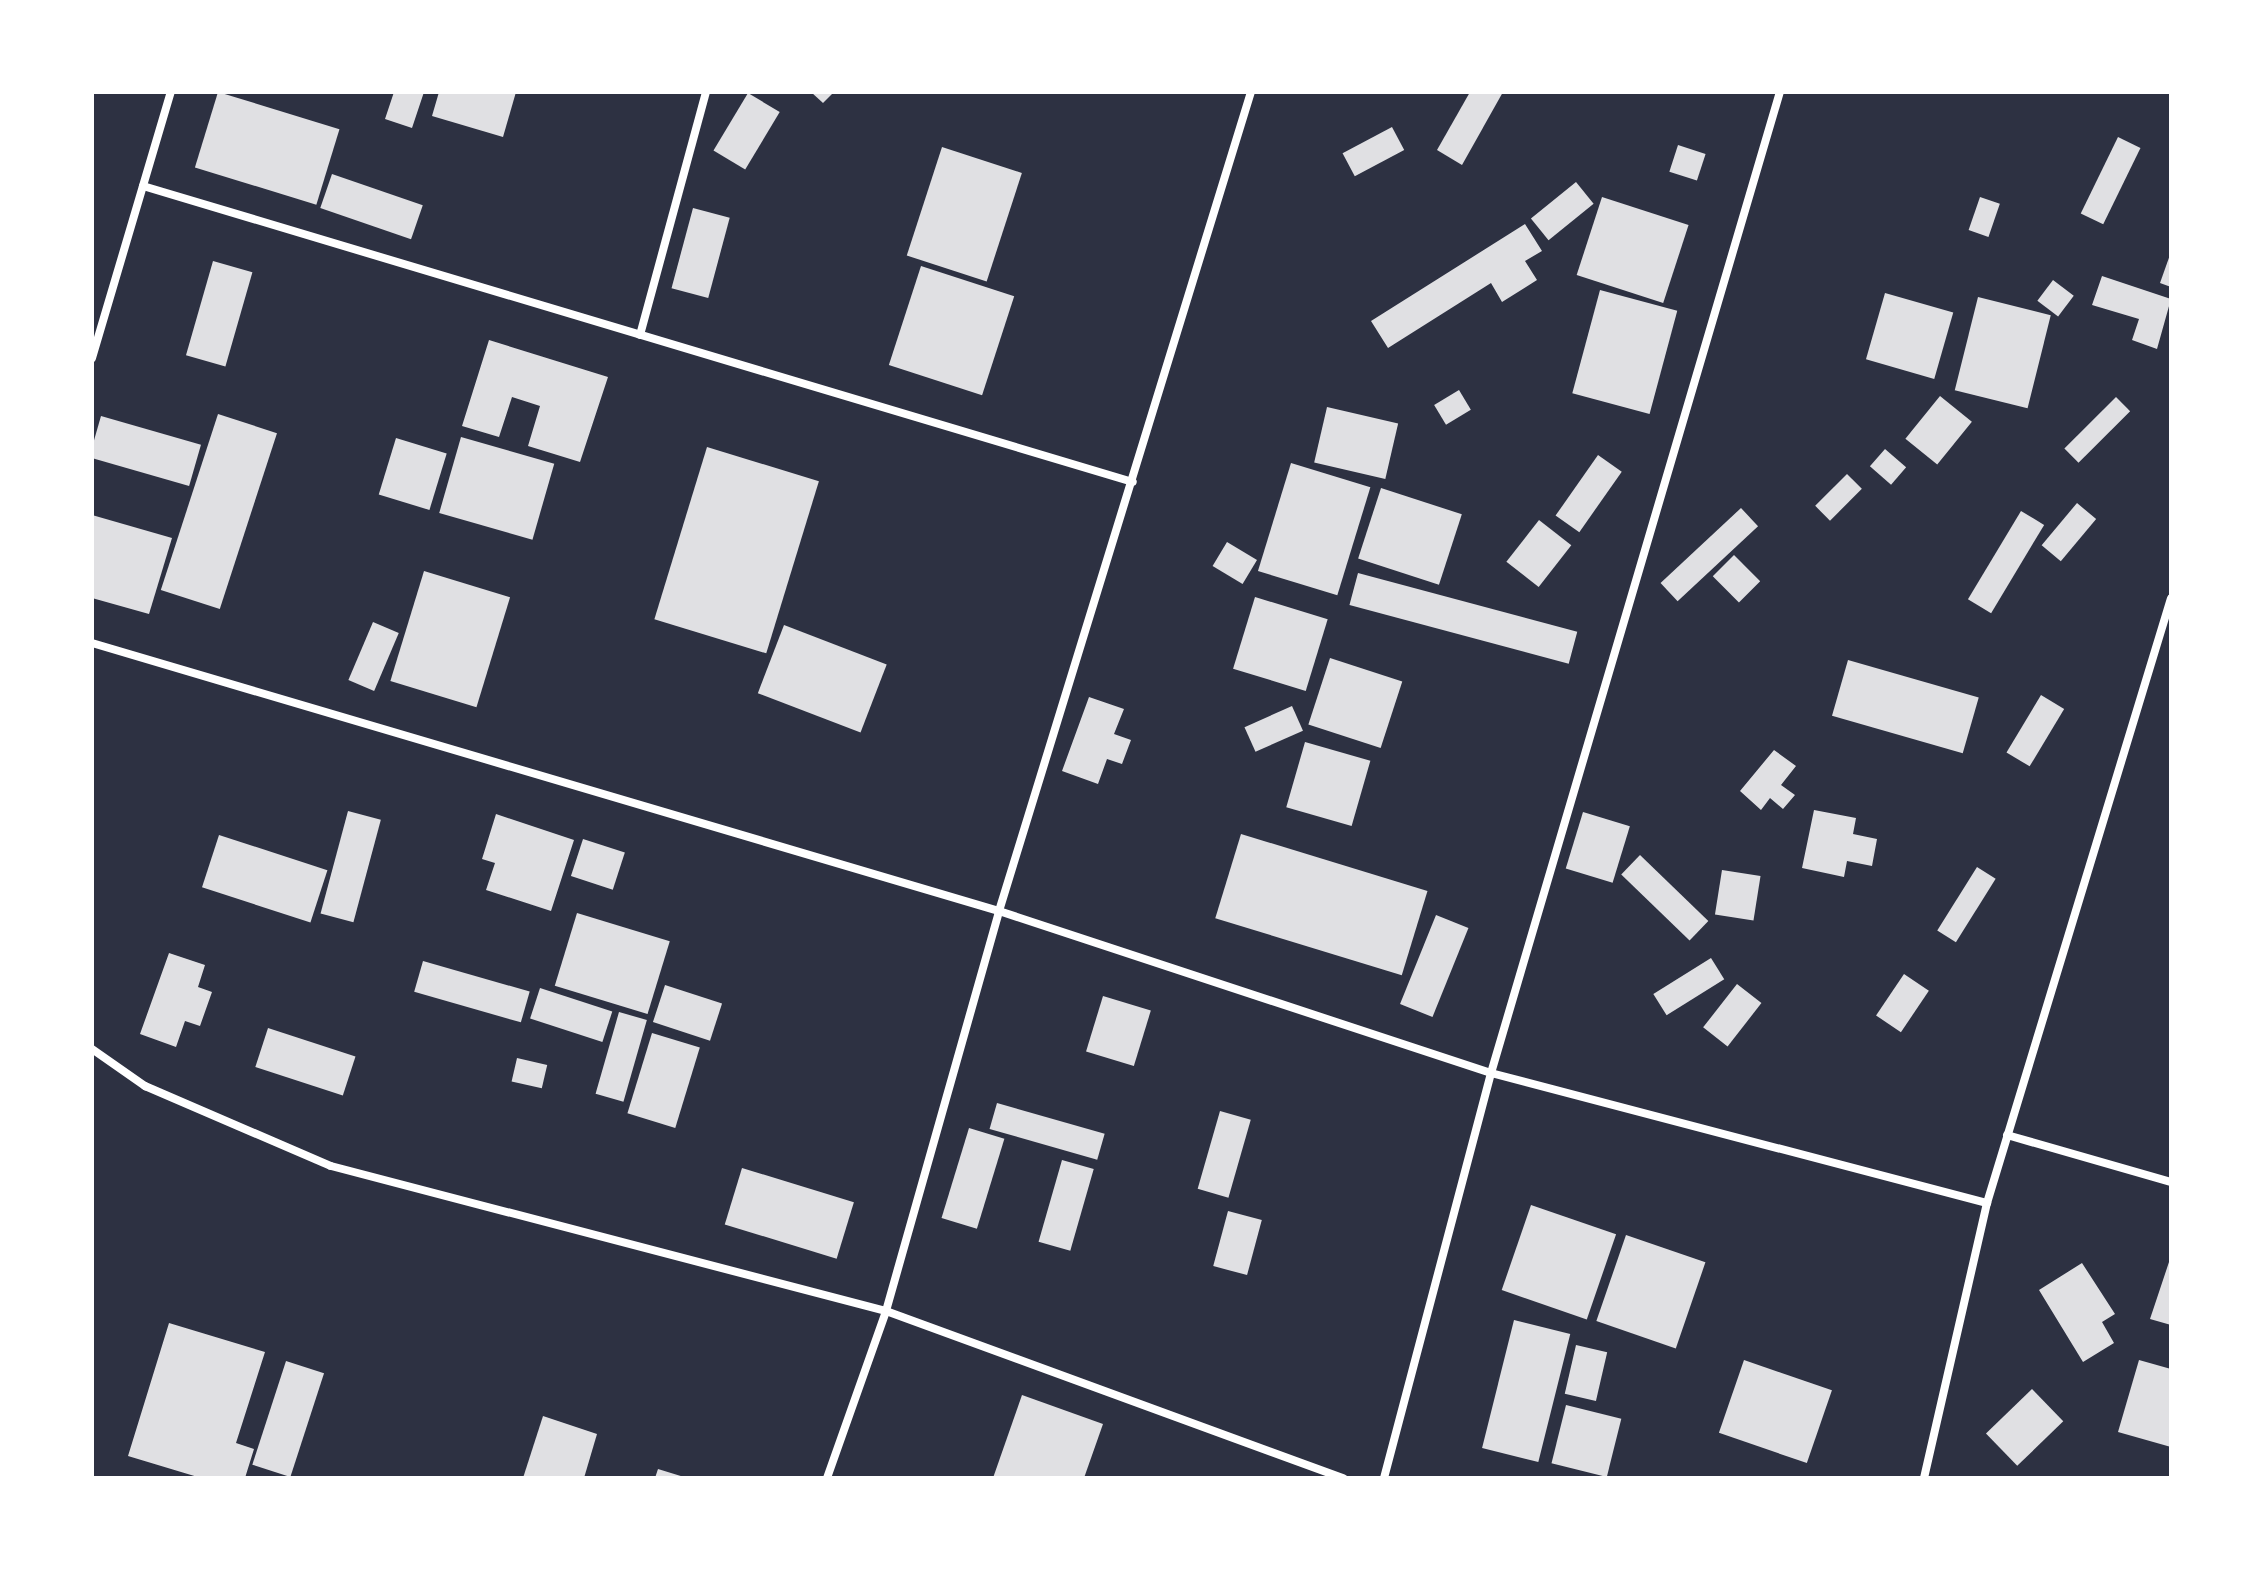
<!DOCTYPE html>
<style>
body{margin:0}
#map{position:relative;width:2263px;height:1570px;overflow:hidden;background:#2d3142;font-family:Mulish,sans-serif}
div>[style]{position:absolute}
.building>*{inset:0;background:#e0e0e3;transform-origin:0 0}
.minor>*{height:8px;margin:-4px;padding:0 4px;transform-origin:4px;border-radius:4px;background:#fff}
span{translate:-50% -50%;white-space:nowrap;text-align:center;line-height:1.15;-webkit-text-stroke:8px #fff;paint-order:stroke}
.frame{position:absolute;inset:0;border:94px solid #fff;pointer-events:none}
</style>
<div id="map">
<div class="building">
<div style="left:218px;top:92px;width:127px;height:79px;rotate:17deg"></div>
<div style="clip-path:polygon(394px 92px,424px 92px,412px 128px,385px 119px)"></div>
<div style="clip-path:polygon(439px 92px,516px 92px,503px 137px,432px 116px)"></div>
<div style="clip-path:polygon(811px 92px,834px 92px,823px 103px)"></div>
<div style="clip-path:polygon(1470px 92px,1503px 92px,1462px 165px,1437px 150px)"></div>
<div style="left:748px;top:93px;width:37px;height:67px;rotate:31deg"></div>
<div style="left:1392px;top:127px;width:26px;height:56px;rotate:62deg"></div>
<div style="left:2118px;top:137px;width:25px;height:85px;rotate:26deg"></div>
<div style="left:1678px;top:145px;width:29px;height:28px;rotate:18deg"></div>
<div style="left:942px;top:147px;width:84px;height:114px;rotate:18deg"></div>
<div style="left:332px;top:174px;width:96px;height:36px;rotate:19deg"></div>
<div style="left:1576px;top:182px;width:28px;height:58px;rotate:51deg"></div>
<div style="left:1602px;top:197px;width:91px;height:82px;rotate:18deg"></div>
<div style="left:1980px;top:197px;width:21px;height:35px;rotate:19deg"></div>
<div style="left:693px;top:208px;width:38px;height:83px;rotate:15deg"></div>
<div style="clip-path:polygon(1525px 224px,1542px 251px,1525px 261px,1537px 280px,1502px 302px,1491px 283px,1388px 348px,1371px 321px)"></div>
<div style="clip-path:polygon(2171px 252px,2171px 287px,2160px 283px)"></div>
<div style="left:213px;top:261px;width:41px;height:98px;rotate:16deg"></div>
<div style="left:921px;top:266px;width:98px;height:104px;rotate:18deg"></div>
<div style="clip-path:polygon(2102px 276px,2171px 299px,2157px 349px,2132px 340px,2139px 319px,2092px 305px)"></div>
<div style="left:2053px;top:280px;width:26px;height:26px;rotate:37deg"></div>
<div style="left:1600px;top:290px;width:80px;height:107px;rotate:15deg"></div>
<div style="left:1885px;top:293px;width:71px;height:69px;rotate:16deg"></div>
<div style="left:1978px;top:297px;width:75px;height:96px;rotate:14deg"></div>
<div style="clip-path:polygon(489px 340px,608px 377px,580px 462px,528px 446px,540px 406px,512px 397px,499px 437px,462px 426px)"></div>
<div style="left:1459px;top:390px;width:23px;height:29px;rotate:59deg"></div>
<div style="left:1940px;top:396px;width:41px;height:55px;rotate:39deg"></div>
<div style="left:2116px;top:397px;width:20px;height:73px;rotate:45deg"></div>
<div style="left:1327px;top:407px;width:73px;height:57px;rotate:13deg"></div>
<div style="left:218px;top:414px;width:62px;height:185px;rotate:18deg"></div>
<div style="left:101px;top:416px;width:104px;height:43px;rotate:16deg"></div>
<div style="left:461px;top:437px;width:97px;height:79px;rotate:16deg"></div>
<div style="left:396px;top:438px;width:53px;height:59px;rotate:17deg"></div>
<div style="left:707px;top:447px;width:117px;height:180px;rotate:17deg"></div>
<div style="left:1885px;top:449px;width:28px;height:23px;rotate:41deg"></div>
<div style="left:1598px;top:455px;width:29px;height:74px;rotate:35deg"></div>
<div style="left:1291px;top:463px;width:83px;height:113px;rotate:17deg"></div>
<div style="left:1847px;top:474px;width:21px;height:45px;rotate:45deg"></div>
<div style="left:1381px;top:488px;width:85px;height:74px;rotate:18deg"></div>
<div style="left:2077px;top:503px;width:25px;height:55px;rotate:40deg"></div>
<div style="left:1741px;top:508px;width:25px;height:110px;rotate:47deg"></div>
<div style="left:2021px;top:511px;width:27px;height:103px;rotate:31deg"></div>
<div style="clip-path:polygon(92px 515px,172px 538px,149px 614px,92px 598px)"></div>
<div style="left:1539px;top:520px;width:41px;height:53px;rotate:38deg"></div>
<div style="left:1227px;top:542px;width:35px;height:28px;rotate:31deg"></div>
<div style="left:1734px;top:555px;width:37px;height:30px;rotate:45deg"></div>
<div style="left:424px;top:571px;width:90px;height:115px;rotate:17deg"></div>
<div style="left:1358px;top:573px;width:227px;height:33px;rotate:15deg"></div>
<div style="left:1255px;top:597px;width:76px;height:75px;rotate:17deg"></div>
<div style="left:373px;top:622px;width:28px;height:63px;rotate:23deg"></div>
<div style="left:784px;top:625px;width:110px;height:73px;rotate:21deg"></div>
<div style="left:1330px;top:658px;width:76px;height:70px;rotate:18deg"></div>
<div style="left:1848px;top:660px;width:136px;height:58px;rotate:16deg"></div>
<div style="left:2041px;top:695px;width:27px;height:67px;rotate:31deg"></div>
<div style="clip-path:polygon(1089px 697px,1124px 709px,1114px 734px,1131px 740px,1122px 764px,1107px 759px,1098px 784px,1062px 771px)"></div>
<div style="left:1292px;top:706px;width:27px;height:52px;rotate:66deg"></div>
<div style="left:1305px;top:742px;width:68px;height:68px;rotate:16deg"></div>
<div style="clip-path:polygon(1774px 750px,1796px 766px,1781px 785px,1795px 795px,1783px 809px,1770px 798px,1761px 810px,1740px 791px)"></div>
<div style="clip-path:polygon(1814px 810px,1856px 818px,1853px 834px,1877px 839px,1872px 866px,1847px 861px,1844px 877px,1802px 868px)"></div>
<div style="left:348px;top:811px;width:34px;height:106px;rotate:15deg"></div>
<div style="left:1583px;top:812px;width:49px;height:59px;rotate:17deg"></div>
<div style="clip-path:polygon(496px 814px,574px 840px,551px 911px,486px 890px,495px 863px,482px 859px)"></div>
<div style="left:1241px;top:834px;width:195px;height:88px;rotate:17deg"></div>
<div style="left:219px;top:835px;width:114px;height:55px;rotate:18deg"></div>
<div style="left:583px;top:839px;width:44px;height:39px;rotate:18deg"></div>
<div style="left:1640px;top:855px;width:95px;height:27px;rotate:44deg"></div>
<div style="left:1977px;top:867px;width:22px;height:75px;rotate:32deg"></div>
<div style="left:1722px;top:870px;width:39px;height:45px;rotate:9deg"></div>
<div style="left:577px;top:913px;width:97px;height:76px;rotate:17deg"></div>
<div style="left:1436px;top:915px;width:35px;height:96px;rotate:22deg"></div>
<div style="clip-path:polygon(169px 953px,205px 965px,198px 987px,212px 992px,200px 1026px,185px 1021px,176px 1047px,140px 1034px)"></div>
<div style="left:1711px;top:958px;width:25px;height:68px;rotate:58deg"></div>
<div style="left:423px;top:961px;width:111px;height:32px;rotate:16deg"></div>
<div style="left:1904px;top:974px;width:30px;height:50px;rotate:34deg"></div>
<div style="left:1737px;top:984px;width:31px;height:55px;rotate:38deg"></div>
<div style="left:665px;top:985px;width:60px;height:39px;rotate:18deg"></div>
<div style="left:540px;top:988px;width:76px;height:32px;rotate:18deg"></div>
<div style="left:1103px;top:996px;width:50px;height:58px;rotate:17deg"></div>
<div style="left:619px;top:1012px;width:29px;height:85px;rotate:16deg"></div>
<div style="left:268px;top:1028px;width:92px;height:41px;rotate:18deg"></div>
<div style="left:652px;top:1033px;width:50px;height:84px;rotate:17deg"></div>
<div style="left:517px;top:1058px;width:31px;height:24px;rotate:13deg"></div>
<div style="left:997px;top:1103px;width:112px;height:27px;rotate:16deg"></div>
<div style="left:1220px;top:1111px;width:32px;height:81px;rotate:16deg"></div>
<div style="left:969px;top:1128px;width:37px;height:94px;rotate:17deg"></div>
<div style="left:1062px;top:1160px;width:33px;height:85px;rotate:16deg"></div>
<div style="left:742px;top:1168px;width:117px;height:59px;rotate:17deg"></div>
<div style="left:1531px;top:1205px;width:90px;height:90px;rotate:19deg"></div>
<div style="left:1228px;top:1211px;width:35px;height:57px;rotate:15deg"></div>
<div style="left:1626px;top:1235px;width:84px;height:91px;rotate:19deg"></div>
<div style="clip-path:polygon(2171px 1256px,2171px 1325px,2150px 1319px)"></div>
<div style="clip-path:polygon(2082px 1263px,2115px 1314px,2102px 1322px,2114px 1343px,2083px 1362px,2039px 1290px)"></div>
<div style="left:1514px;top:1320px;width:58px;height:132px;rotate:14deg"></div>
<div style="clip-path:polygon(169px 1323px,265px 1352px,236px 1443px,254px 1449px,245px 1478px,201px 1478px,128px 1456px)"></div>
<div style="left:1576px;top:1345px;width:32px;height:50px;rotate:13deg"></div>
<div style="left:1744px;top:1360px;width:93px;height:77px;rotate:19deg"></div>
<div style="clip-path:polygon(2139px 1360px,2171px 1369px,2171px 1447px,2118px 1432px)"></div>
<div style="left:286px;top:1361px;width:40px;height:109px;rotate:18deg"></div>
<div style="left:2032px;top:1389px;width:45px;height:64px;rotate:46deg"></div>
<div style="clip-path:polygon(1022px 1395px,1103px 1424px,1084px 1478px,993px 1478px)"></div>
<div style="left:1566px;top:1405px;width:57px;height:60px;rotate:14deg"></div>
<div style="clip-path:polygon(543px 1416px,597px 1434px,584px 1478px,523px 1478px)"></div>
<div style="clip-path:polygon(658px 1469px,684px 1477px,684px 1478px,655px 1478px)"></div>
</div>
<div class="minor">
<div style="left:143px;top:186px;width:1033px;rotate:16.65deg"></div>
<div style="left:640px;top:335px;width:252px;rotate:-74.8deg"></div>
<div style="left:92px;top:358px;width:277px;rotate:-73.5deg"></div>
<div style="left:92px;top:643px;width:946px;rotate:16.46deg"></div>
<div style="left:999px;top:911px;width:518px;rotate:18.23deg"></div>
<div style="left:1491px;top:1073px;width:513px;rotate:14.69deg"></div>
<div style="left:92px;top:1049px;width:65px;rotate:34.9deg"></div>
<div style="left:145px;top:1086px;width:202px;rotate:23.3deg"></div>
<div style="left:331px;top:1166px;width:574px;rotate:14.64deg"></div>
<div style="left:886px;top:1311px;width:487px;rotate:20.1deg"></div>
<div style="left:2007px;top:1135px;width:171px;rotate:16deg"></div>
<div style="left:827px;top:1478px;width:177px;rotate:-70.5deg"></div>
<div style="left:886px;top:1311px;width:416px;rotate:-74.2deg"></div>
<div style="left:999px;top:911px;width:857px;rotate:-72.9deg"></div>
<div style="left:1384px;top:1478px;width:419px;rotate:-75.2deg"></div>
<div style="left:1491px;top:1073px;width:1023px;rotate:-73.59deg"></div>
<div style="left:1924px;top:1478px;width:282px;rotate:-77.1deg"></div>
<div style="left:1987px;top:1203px;width:632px;rotate:-73.08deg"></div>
</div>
<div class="frame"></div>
</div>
